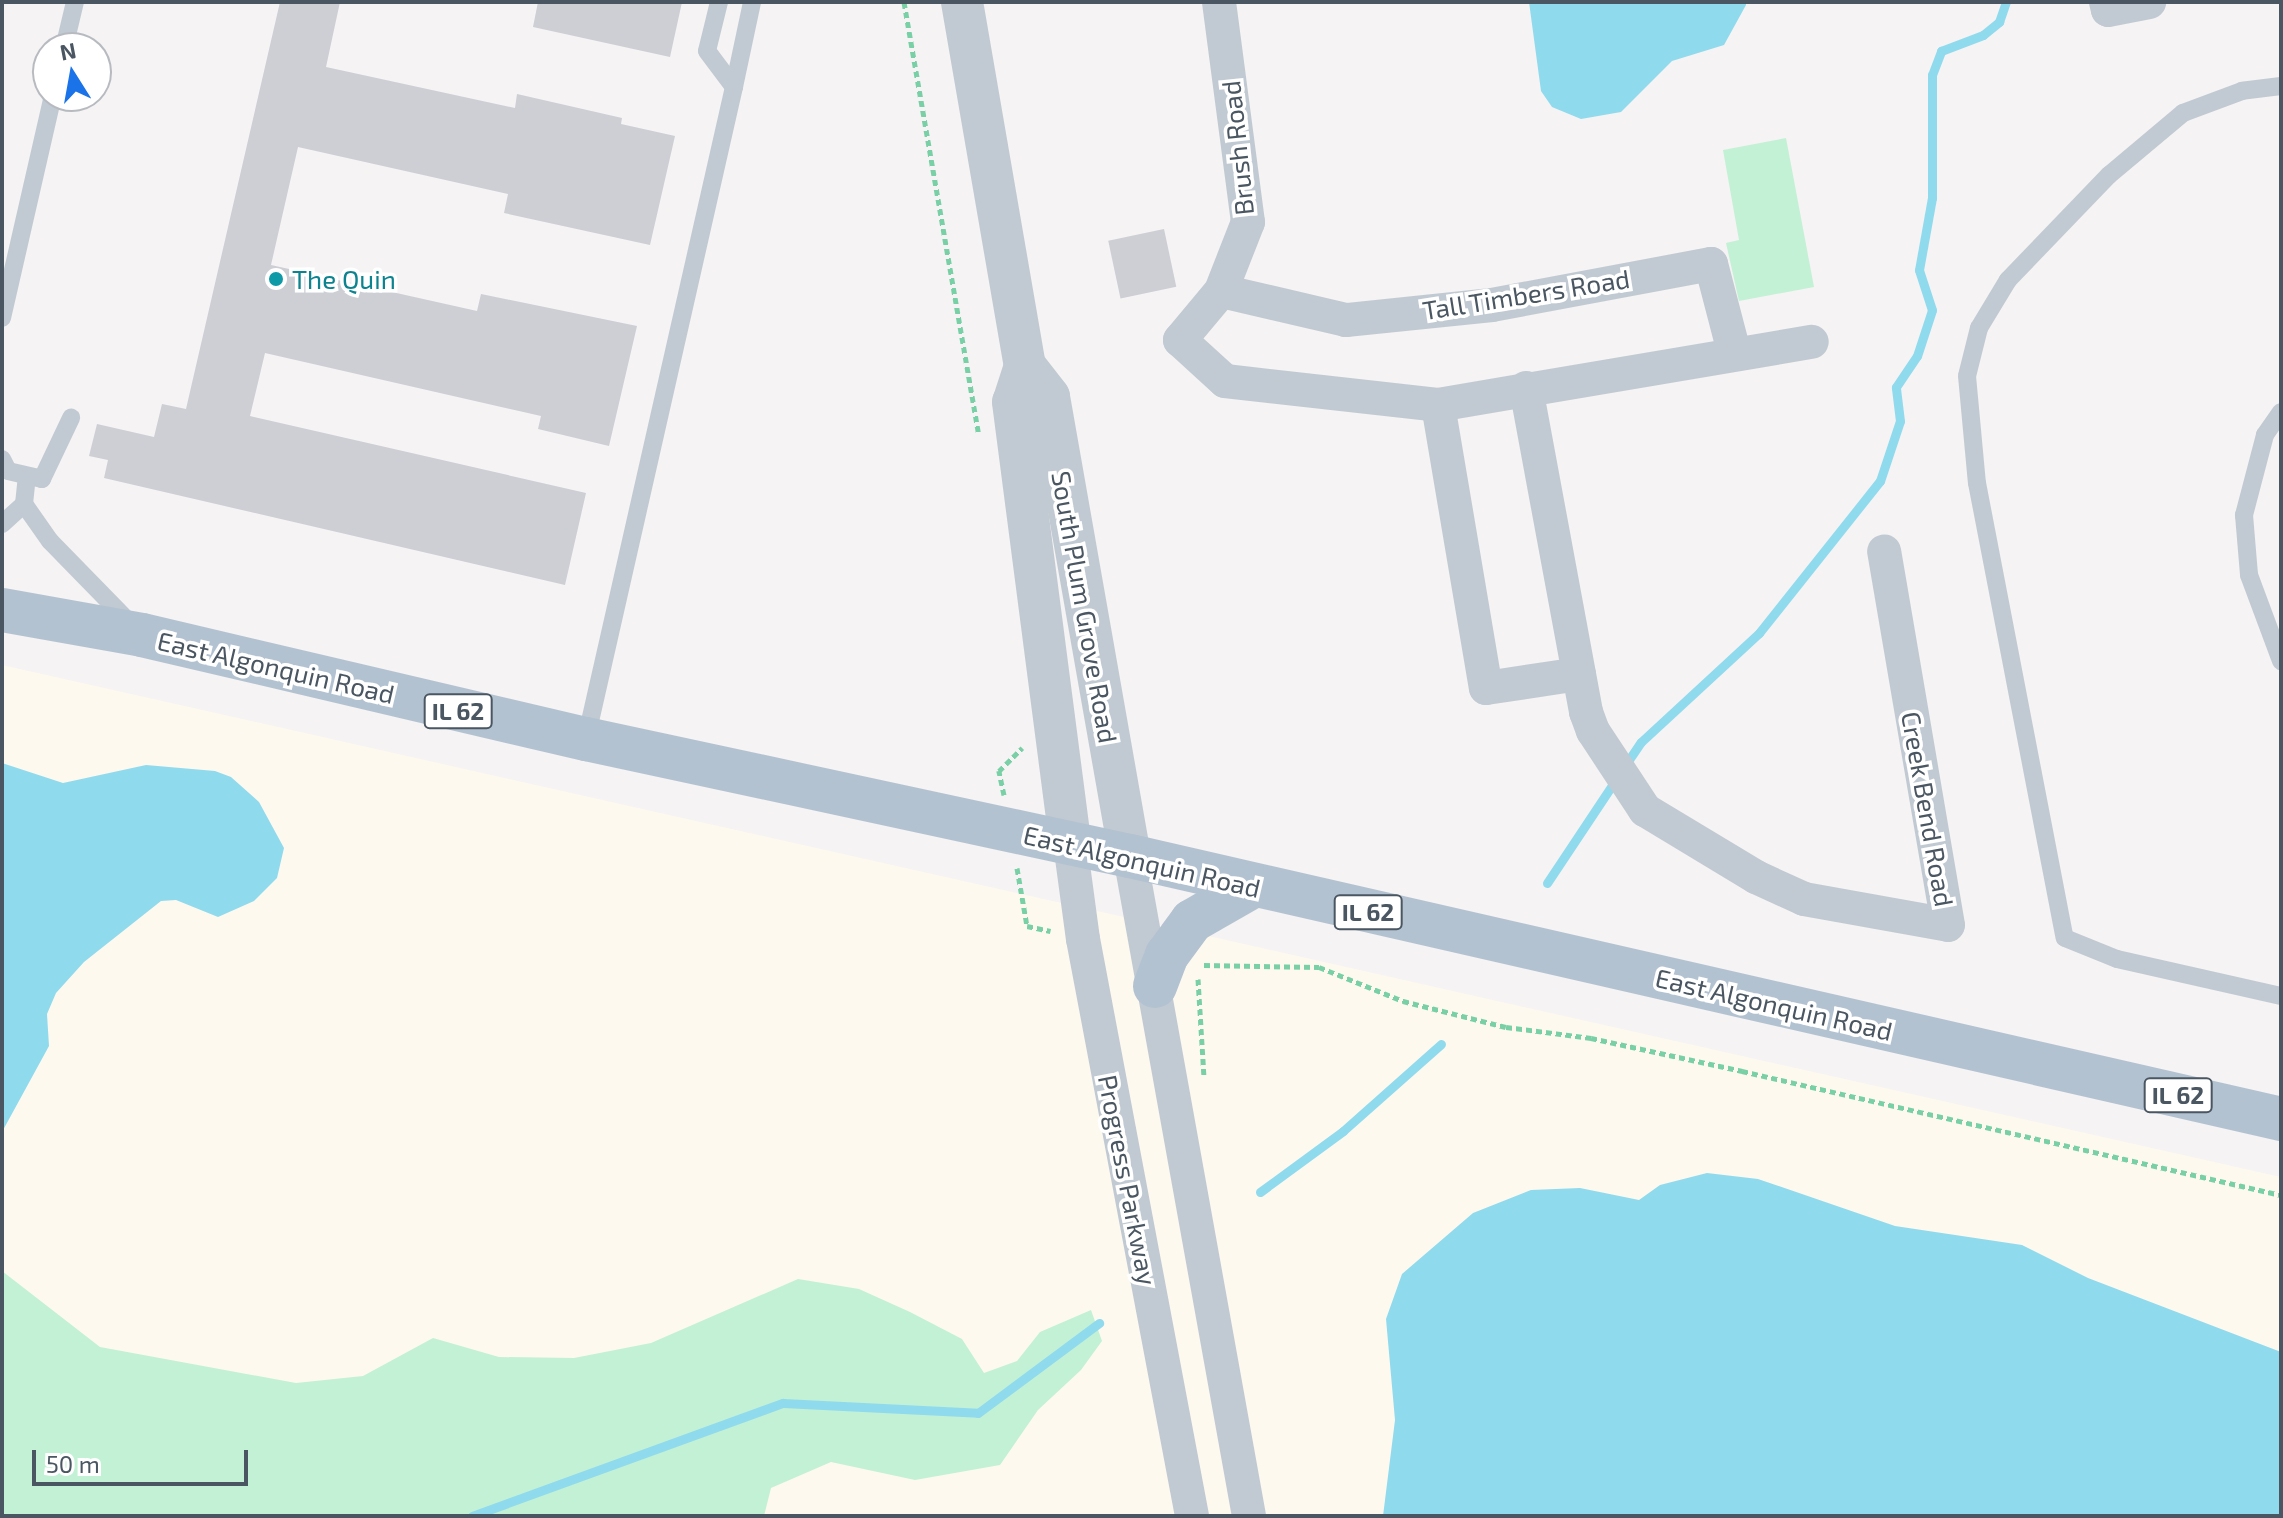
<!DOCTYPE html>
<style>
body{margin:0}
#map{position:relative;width:2283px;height:1518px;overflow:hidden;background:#f5f3f3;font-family:"Exo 2",sans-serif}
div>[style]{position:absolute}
.commercial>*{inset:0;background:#fdf9ef}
.green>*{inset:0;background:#c3f1d5}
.water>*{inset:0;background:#90daee}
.stream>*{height:9px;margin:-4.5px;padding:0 4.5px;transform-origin:4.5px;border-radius:4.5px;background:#90daee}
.building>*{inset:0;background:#cdcfd5;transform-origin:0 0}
.path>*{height:5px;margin-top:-2.5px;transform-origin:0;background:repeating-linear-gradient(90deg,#7ad0a6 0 6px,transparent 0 10px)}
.service>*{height:18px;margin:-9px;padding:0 9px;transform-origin:9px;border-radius:9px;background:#c1cad2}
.minor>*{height:34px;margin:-17px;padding:0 17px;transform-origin:17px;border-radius:17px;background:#c1cad2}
.tertiary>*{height:42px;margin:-21px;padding:0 21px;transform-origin:21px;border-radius:21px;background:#c1cad2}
.primary>*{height:44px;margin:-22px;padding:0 22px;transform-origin:22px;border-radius:22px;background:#b3c2d1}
.dots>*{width:22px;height:22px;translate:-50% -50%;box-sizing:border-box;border:4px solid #fff;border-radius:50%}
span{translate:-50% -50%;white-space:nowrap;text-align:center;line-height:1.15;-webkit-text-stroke:7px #fff;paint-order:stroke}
.shield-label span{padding:2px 6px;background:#fff;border:2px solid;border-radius:6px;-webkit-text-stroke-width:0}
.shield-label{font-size:24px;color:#4a5661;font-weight:700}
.street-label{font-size:26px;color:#4a5661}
.culture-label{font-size:26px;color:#0d838f}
.left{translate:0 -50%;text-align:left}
.frame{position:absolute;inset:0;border:4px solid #4a5661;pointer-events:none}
.north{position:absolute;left:32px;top:32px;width:80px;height:80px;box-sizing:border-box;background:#fff;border:2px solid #b7bbc0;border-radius:50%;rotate:349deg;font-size:22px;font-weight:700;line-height:32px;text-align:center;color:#4a5661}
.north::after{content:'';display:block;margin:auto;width:28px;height:36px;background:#1a73e8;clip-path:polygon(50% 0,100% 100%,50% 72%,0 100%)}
.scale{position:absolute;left:32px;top:1450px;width:216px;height:36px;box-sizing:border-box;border:4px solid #4a5661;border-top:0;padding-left:10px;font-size:24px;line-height:28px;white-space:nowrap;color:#4a5661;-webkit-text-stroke:6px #fff;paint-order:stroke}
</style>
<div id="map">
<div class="commercial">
<div style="clip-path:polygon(2px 665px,2281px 1177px,2281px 1516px,2px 1516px)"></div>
</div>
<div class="green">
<div style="clip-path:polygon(1786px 138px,1814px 287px,1739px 301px,1726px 243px,1739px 240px,1723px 150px)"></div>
<div style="clip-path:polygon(2px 1271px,100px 1347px,296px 1383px,363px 1376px,433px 1338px,499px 1357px,574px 1358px,651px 1343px,798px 1279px,859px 1289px,910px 1312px,962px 1339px,984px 1373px,1017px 1361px,1040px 1332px,1091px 1310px,1102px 1341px,1081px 1370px,1038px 1410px,1000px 1465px,915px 1480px,831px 1462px,771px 1488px,764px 1516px,2px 1516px)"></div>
</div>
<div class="water">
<div style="clip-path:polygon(1529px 2px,1746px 2px,1746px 5px,1724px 45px,1672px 61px,1621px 112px,1581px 119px,1552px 107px,1541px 91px)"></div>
<div style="clip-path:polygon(2px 763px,63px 783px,146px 765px,215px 771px,231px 777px,259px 802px,284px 848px,277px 878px,254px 901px,218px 917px,176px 900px,161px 901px,84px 962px,56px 993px,47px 1014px,49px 1046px,2px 1132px)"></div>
<div style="clip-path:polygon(1707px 1173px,1758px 1179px,1895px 1226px,2022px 1245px,2088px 1278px,2281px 1352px,2281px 1516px,1383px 1516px,1395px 1420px,1386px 1319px,1402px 1274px,1473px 1213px,1531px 1190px,1580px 1188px,1639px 1200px,1660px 1185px)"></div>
</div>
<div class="stream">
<div style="left:1624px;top:767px;width:30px;rotate:-56deg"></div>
<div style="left:1641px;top:742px;width:161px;rotate:-42.7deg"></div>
<div style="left:1759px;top:633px;width:194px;rotate:-51.5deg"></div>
<div style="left:1880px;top:481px;width:63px;rotate:-71.6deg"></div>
<div style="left:1900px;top:421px;width:34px;rotate:-97deg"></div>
<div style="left:1896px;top:387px;width:37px;rotate:-56deg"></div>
<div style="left:1917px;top:356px;width:48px;rotate:-71.9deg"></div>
<div style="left:1932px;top:310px;width:42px;rotate:-108deg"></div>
<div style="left:1919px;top:270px;width:73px;rotate:-79.8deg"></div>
<div style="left:1932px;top:198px;width:123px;rotate:-90deg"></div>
<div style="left:1932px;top:75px;width:26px;rotate:-69deg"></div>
<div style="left:1941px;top:51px;width:45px;rotate:-20.9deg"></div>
<div style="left:1983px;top:35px;width:21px;rotate:-39deg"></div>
<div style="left:1999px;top:22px;width:21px;rotate:-71deg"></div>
<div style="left:1547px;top:883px;width:125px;rotate:-56.4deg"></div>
<div style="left:1260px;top:1192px;width:103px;rotate:-36.3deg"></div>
<div style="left:1343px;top:1131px;width:131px;rotate:-41.6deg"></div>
<div style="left:472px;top:1516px;width:331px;rotate:-20deg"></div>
<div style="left:783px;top:1403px;width:195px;rotate:2.9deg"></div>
<div style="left:978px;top:1413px;width:151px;rotate:-36.6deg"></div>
</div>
<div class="building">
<div style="clip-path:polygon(280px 2px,340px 2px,326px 67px,515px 108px,517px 94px,622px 118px,621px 124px,675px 136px,650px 245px,504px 213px,508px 194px,298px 147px,271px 265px,477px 311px,481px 294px,637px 326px,609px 446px,538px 429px,541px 416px,265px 353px,250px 416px,586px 493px,565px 585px,104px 478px,108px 460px,89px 456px,97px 424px,154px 437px,162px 404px,186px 409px)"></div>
<div style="clip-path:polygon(538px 2px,682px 2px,670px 57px,533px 27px)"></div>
<div style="left:1164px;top:229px;width:59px;height:57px;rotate:78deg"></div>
</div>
<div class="path">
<div style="left:904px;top:2px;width:439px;rotate:80.2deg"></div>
<div style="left:1004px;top:795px;width:25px;rotate:-102deg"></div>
<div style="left:999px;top:771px;width:33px;rotate:-45deg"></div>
<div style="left:1017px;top:868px;width:59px;rotate:80.2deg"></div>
<div style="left:1027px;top:926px;width:24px;rotate:12deg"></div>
<div style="left:1204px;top:965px;width:115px;rotate:1deg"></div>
<div style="left:1319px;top:967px;width:91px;rotate:22deg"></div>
<div style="left:1403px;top:1001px;width:106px;rotate:14.2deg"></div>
<div style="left:1506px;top:1027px;width:86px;rotate:7.4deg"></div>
<div style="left:1591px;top:1038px;width:155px;rotate:12.3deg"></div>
<div style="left:1742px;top:1071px;width:553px;rotate:12.96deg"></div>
<div style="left:1198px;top:979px;width:98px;rotate:86.5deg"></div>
</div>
<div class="service">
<div style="left:719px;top:2px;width:50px;rotate:103.8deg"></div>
<div style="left:707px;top:51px;width:45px;rotate:53.1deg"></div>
<div style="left:734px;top:87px;width:87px;rotate:-78deg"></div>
<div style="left:64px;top:48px;width:47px;rotate:-76.6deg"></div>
<div style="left:2281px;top:86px;width:39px;rotate:173deg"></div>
<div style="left:2242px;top:91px;width:63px;rotate:159.6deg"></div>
<div style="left:2183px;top:113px;width:97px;rotate:140deg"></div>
<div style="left:2109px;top:175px;width:146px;rotate:133.9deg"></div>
<div style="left:2008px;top:280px;width:56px;rotate:121.1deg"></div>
<div style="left:1979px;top:328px;width:49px;rotate:104deg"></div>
<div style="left:1967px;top:376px;width:107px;rotate:84.7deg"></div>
<div style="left:1977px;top:483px;width:463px;rotate:79.1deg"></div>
<div style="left:2065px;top:938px;width:56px;rotate:22deg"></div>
<div style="left:2117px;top:959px;width:168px;rotate:12.7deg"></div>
<div style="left:2px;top:318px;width:228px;rotate:-77.1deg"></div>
<div style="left:2281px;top:412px;width:28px;rotate:125deg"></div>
<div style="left:2265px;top:435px;width:83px;rotate:104.7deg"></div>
<div style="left:2244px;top:515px;width:60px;rotate:85.2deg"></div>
<div style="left:2249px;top:575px;width:92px;rotate:69.6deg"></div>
<div style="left:2px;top:459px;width:13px;rotate:63deg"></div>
<div style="left:8px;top:471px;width:35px;rotate:13deg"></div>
<div style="left:42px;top:479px;width:68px;rotate:-64.6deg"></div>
<div style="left:24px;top:504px;width:45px;rotate:54.9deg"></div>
<div style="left:50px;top:541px;width:116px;rotate:45.7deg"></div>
<div style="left:2px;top:524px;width:30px;rotate:-42deg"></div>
<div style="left:24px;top:504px;width:27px;rotate:-84deg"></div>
<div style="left:586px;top:739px;width:669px;rotate:-77.21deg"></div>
</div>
<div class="minor">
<div style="left:1219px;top:2px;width:222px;rotate:82.5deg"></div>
<div style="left:1248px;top:222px;width:74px;rotate:111.4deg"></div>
<div style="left:2106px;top:2px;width:8px;rotate:76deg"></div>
<div style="left:2108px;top:10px;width:42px;rotate:-11deg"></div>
<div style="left:1734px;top:352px;width:91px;rotate:-104.6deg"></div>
<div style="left:1711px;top:264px;width:223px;rotate:169.4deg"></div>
<div style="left:1492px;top:305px;width:147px;rotate:174.1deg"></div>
<div style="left:1346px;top:320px;width:128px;rotate:-166.9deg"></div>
<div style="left:1221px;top:291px;width:64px;rotate:129.9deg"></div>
<div style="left:1180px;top:340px;width:61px;rotate:42.3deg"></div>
<div style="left:1225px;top:381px;width:214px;rotate:6.4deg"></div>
<div style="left:1438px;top:405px;width:379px;rotate:-9.6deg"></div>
<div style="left:1526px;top:388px;width:330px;rotate:79.5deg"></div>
<div style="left:1586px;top:712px;width:20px;rotate:70deg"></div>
<div style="left:1593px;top:731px;width:95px;rotate:56.6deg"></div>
<div style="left:1645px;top:810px;width:130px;rotate:31.1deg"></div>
<div style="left:1756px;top:877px;width:53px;rotate:24.6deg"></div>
<div style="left:1804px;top:899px;width:146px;rotate:10.2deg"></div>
<div style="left:1948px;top:925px;width:379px;rotate:-99.7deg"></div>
<div style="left:1438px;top:405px;width:287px;rotate:80.4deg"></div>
<div style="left:1486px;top:688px;width:94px;rotate:-8.6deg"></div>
<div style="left:1070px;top:843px;width:97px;rotate:82.3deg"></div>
<div style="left:1083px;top:939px;width:587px;rotate:79.3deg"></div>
<div style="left:1130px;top:856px;width:671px;rotate:79.78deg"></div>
</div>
<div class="tertiary">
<div style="left:962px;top:2px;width:369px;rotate:80.2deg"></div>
<div style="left:1025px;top:366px;width:39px;rotate:52deg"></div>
<div style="left:1049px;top:397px;width:466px;rotate:80deg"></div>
<div style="left:1025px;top:366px;width:38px;rotate:108deg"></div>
<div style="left:1013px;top:402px;width:445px;rotate:82.6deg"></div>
</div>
<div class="primary">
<div style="left:2px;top:610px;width:142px;rotate:10.1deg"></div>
<div style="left:142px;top:635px;width:456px;rotate:13.2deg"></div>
<div style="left:586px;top:739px;width:556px;rotate:12.14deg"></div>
<div style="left:1130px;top:856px;width:1181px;rotate:12.87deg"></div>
<div style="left:1155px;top:986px;width:33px;rotate:-69deg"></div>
<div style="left:1167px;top:955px;width:42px;rotate:-53.7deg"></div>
<div style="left:1192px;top:921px;width:70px;rotate:-29.8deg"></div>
</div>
<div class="dots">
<div style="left:276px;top:279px;background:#0f9aa8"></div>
</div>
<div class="shield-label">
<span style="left:458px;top:711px">IL 62</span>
<span style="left:1368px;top:912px">IL 62</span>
<span style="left:2178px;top:1095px">IL 62</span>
</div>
<div class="street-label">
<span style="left:1237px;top:148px;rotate:-96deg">Brush Road</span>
<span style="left:1526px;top:294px;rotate:-9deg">Tall Timbers Road</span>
<span style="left:1085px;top:607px;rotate:80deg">South Plum Grove Road</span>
<span style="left:276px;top:667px;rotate:13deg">East Algonquin Road</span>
<span style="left:1928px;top:809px;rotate:80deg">Creek Bend Road</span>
<span style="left:1142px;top:861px;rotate:13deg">East Algonquin Road</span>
<span style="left:1774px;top:1004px;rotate:13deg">East Algonquin Road</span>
<span style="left:1128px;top:1180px;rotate:79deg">Progress Parkway</span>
</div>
<div class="culture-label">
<span class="left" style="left:292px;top:279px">The Quin</span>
</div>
<div class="frame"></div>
<div class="north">N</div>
<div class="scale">50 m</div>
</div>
